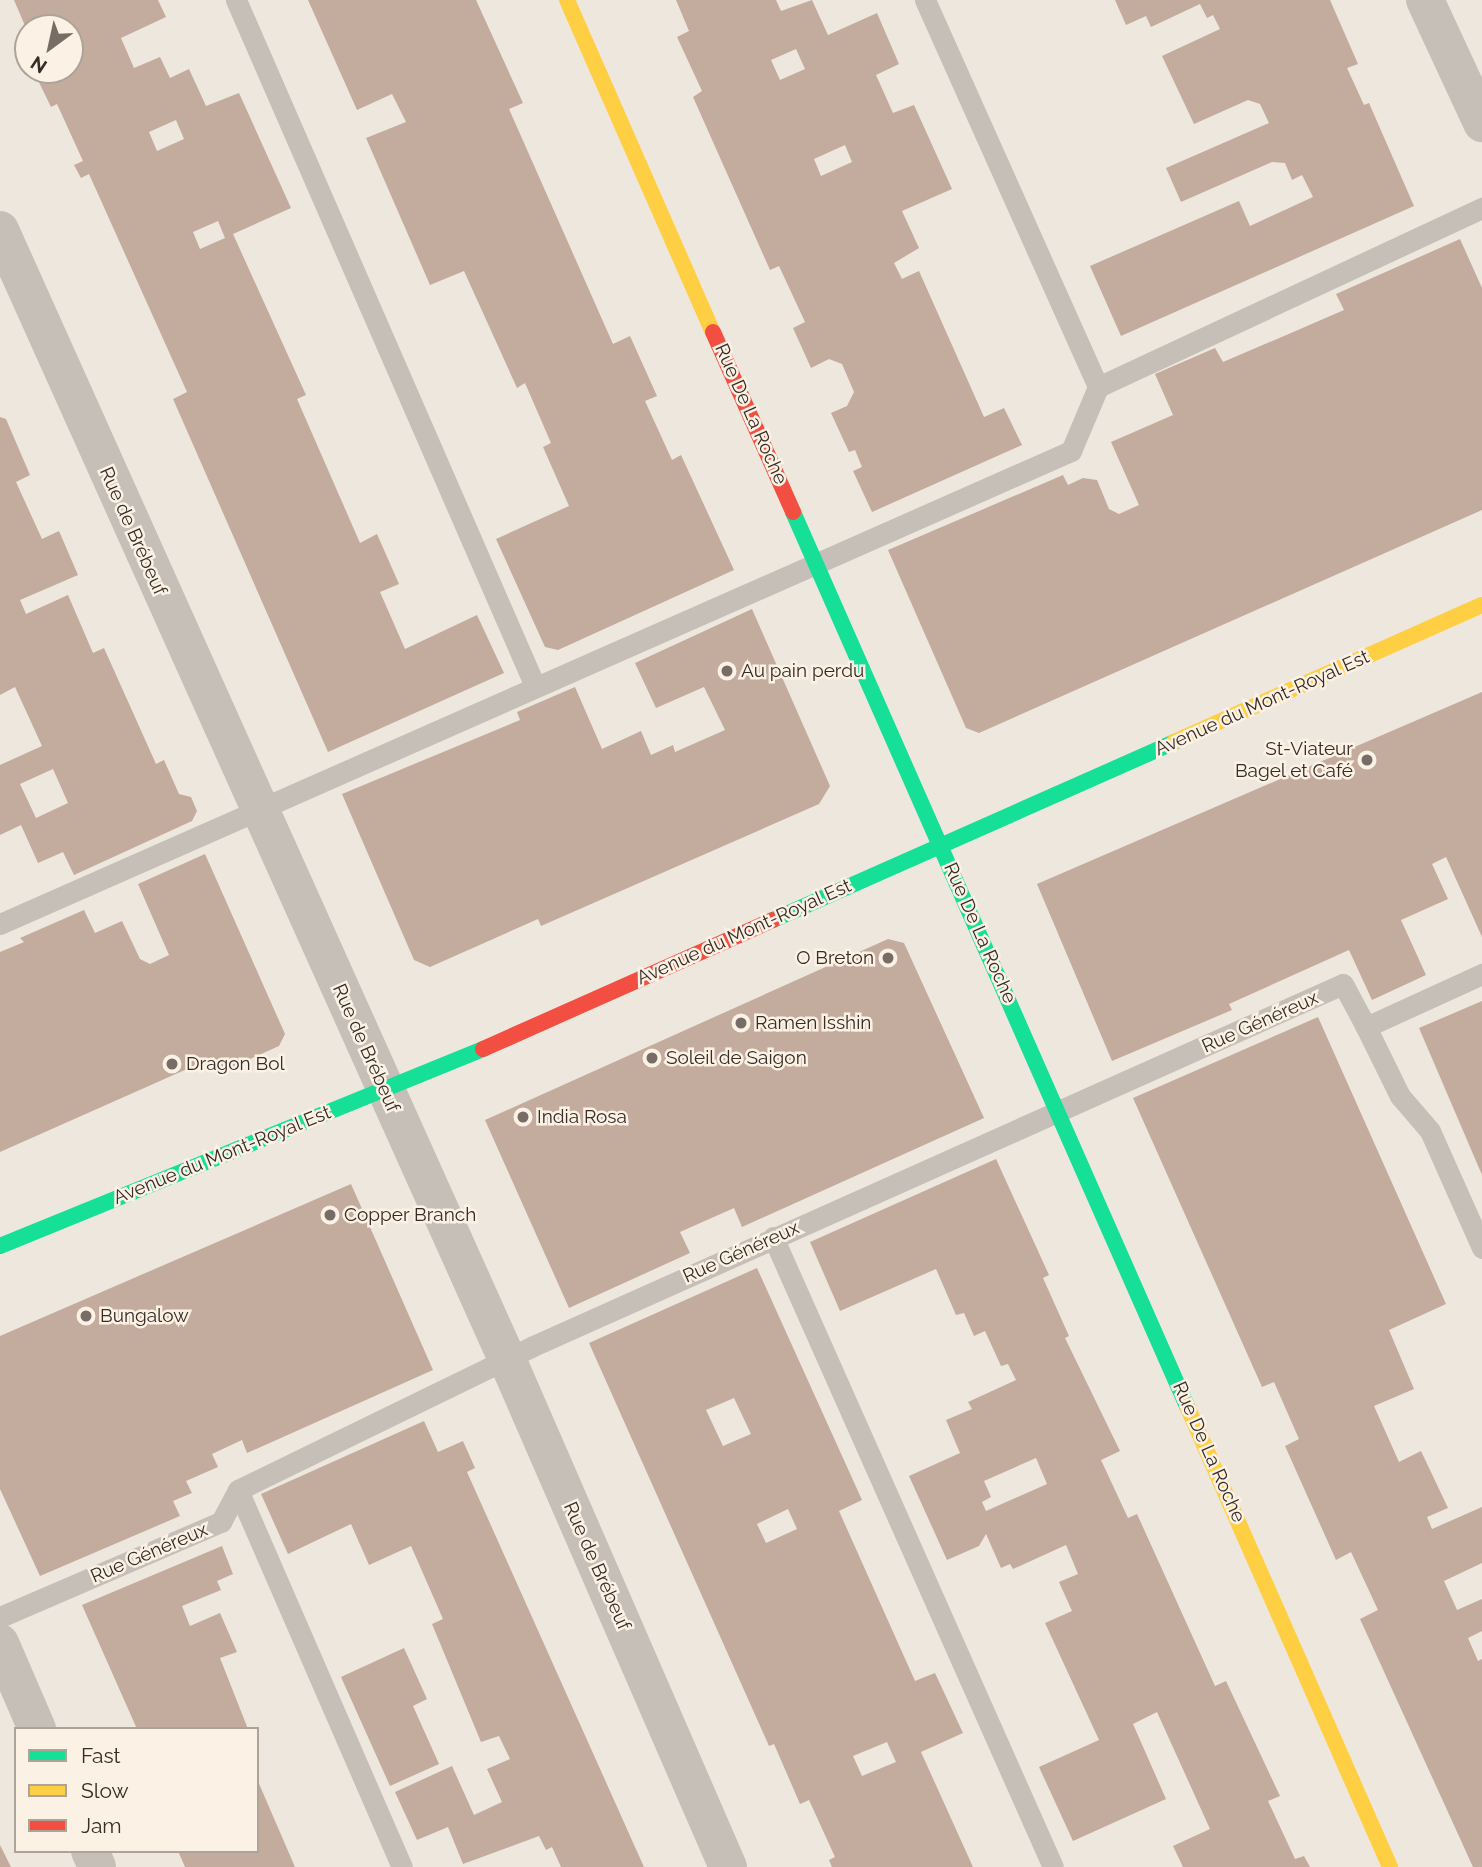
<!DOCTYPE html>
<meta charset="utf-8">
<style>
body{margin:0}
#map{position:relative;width:1482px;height:1867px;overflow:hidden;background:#eee7de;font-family:Raleway,sans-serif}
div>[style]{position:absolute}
.building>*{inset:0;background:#c3ab9e}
.lane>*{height:21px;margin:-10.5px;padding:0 10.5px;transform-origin:10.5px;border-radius:10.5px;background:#c6bfb8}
.street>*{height:38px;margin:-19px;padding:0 19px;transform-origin:19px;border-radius:19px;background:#c6bfb8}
.fast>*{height:16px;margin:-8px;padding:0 8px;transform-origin:8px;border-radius:8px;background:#16e098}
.slow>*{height:16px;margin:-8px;padding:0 8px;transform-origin:8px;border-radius:8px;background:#ffcf43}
.jam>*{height:16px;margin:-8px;padding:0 8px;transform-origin:8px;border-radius:8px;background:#f24e42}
.dots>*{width:19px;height:19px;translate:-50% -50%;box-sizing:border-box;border:4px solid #fbf2e5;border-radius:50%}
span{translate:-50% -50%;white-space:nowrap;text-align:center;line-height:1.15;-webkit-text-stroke:5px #fbf2e5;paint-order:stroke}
.street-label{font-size:19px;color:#372c26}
.poi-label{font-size:19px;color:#372c26}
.left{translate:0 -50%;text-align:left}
.right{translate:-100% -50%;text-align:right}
.legend{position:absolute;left:14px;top:1727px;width:245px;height:126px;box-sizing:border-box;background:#fbf2e5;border:2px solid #ada399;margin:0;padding:9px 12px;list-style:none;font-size:21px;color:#372c26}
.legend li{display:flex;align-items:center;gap:14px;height:35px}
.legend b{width:35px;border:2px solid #ada399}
.north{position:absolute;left:14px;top:14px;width:70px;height:70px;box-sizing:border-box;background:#fbf2e5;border:2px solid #ada399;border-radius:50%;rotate:213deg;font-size:19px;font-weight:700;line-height:28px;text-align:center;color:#372c26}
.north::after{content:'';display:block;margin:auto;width:24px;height:32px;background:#776d66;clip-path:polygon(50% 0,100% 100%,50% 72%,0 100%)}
</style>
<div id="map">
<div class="building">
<div style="clip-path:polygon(evenodd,14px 0,158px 0,166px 17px,121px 38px,134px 68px,160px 57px,170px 78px,189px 69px,206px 106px,239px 93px,291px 208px,233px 234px,306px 395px,297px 399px,360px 543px,377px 534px,399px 584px,380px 592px,405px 649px,477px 615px,504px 673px,328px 752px,173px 399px,187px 392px,89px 174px,81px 178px,74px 165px,83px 161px,57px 104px,51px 107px,33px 70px,70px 70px,70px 28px,26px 28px,14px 0,176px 120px,184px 139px,157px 151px,149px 132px,176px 120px,14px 0,218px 221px,225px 238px,200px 249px,193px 232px,218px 221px)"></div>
<div style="clip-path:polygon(308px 0,476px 0,523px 103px,509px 109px,613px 344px,630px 336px,657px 396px,645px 401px,672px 460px,681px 455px,734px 570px,558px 650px,545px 647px,496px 539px,569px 506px,543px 447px,551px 443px,525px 383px,517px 388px,464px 271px,430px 285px,366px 138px,406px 122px,392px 94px,357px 110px)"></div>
<div style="clip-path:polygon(evenodd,676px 0,776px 0,781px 11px,812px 0,828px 35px,877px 13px,899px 64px,876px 75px,893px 113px,914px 105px,952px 189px,902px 211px,919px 248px,894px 263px,902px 279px,919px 271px,984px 417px,1004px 408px,1022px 445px,872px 512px,853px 471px,862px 467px,855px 450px,849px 452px,831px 413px,847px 406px,854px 392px,842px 364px,829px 359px,811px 368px,793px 328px,805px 322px,779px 266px,770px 270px,693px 97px,702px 91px,677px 37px,689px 31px,676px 0,796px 49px,805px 69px,780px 80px,771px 60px,796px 49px,676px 0,845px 145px,852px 162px,821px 176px,814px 159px,845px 145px)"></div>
<div style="clip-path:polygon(1115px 0,1330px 0,1358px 64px,1347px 68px,1364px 105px,1369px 103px,1414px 206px,1121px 336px,1090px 266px,1239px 201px,1250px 226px,1313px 197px,1302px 175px,1292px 180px,1285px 163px,1272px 162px,1181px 202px,1166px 168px,1269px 123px,1260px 104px,1248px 100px,1194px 124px,1162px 56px,1220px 29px,1213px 15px,1207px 18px,1200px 4px,1151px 27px,1146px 16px,1126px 25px)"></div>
<div style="clip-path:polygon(1460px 239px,1482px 288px,1482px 510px,979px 733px,966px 728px,888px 550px,1063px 475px,1068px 485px,1083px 478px,1097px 480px,1109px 509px,1119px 514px,1139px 505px,1111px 442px,1173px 415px,1155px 374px,1215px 348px,1223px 362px,1284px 336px,1344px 310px,1336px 294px)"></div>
<div style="clip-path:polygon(evenodd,0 417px,6px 419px,30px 475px,16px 482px,42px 539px,59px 531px,78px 575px,20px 600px,26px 614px,68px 595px,93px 653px,104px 648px,156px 764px,164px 760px,179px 794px,191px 797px,197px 811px,192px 821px,74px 875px,63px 852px,38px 863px,21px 825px,0 835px,0 765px,42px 746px,15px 687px,0 695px,0 417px,53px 769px,68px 803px,36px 818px,20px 784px,53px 769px)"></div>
<div style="clip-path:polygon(752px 609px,830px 786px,819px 804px,541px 926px,538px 919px,430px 967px,414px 960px,342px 794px,520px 720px,517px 712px,575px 687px,602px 749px,641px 731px,651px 755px,673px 745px,675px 752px,725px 730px,704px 687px,656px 708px,635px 663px)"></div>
<div style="clip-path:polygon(1482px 692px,1482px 937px,1446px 857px,1432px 864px,1448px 899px,1401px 920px,1426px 975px,1372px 1000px,1349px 950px,1229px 1004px,1232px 1010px,1112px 1061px,1037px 884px)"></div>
<div style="clip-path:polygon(205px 854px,285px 1034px,279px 1046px,221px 1072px,214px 1057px,0 1152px,0 952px,24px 942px,20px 938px,84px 910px,95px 933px,122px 921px,140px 959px,150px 964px,169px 955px,138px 884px)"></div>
<div style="clip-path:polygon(888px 939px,904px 943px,984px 1118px,742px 1227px,734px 1208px,680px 1232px,690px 1253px,569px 1308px,485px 1120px)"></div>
<div style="clip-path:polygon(1482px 1001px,1482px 1175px,1419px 1028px)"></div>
<div style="clip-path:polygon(1318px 1017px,1446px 1304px,1389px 1330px,1414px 1389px,1374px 1406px,1399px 1462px,1421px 1451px,1448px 1508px,1427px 1517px,1432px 1529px,1482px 1507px,1482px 1563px,1444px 1581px,1457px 1610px,1482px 1599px,1482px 1631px,1468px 1638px,1478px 1661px,1482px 1659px,1482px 1867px,1473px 1867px,1360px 1619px,1378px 1610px,1351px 1552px,1336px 1560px,1285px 1446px,1299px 1439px,1274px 1382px,1262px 1387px,1133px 1098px)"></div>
<div style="clip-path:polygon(evenodd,996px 1159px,1049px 1275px,1043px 1278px,1069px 1336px,1065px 1338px,1120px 1451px,1101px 1460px,1128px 1518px,1137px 1514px,1215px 1686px,1226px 1681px,1280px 1796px,1268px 1801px,1295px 1859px,1304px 1856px,1310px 1867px,1183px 1867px,1173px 1846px,1210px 1829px,1157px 1712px,1133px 1724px,1166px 1799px,1073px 1841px,1039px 1767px,1099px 1740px,1045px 1623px,1072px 1611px,1059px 1582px,1078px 1574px,1066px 1545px,1013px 1569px,1010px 1564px,1001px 1568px,986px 1534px,979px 1546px,947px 1560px,909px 1476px,960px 1453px,946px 1420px,972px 1409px,968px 1402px,1016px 1380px,1008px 1364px,1001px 1366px,985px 1331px,974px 1336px,964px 1313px,956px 1315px,936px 1269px,840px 1311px,810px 1242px,996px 1159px,1036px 1458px,1047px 1484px,986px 1511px,982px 1502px,991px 1497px,984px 1481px,1036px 1458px)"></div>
<div style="clip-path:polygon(351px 1184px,433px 1370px,247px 1453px,242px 1440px,212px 1454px,218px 1467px,186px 1481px,192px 1493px,173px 1501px,180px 1516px,40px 1576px,0 1489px,0 1336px)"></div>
<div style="clip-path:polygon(evenodd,757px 1268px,862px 1500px,839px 1511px,915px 1681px,935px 1673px,963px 1733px,921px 1752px,973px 1867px,832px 1867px,829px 1860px,835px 1857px,809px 1800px,800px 1804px,774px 1744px,769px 1746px,589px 1343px,757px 1268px,734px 1398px,751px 1434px,723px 1446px,706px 1410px,734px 1398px,757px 1268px,788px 1509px,797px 1529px,766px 1543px,757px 1524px,788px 1509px,757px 1268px,887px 1742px,896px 1762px,862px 1776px,853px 1756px,887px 1742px)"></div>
<div style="clip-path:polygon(424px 1421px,438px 1452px,463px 1441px,475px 1468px,467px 1472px,644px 1867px,561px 1867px,552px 1847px,546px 1850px,539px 1836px,463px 1864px,448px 1827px,417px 1840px,395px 1792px,452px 1766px,474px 1815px,502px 1802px,487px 1769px,510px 1759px,499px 1736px,481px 1742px,432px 1624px,443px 1619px,411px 1546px,369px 1565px,351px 1524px,288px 1554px,261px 1494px)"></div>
<div style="clip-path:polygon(222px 1546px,233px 1574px,217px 1581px,221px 1590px,182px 1606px,190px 1626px,220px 1613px,237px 1652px,220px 1658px,248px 1729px,137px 1729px,82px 1605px)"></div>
<div style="clip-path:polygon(404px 1648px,427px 1699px,413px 1706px,439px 1764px,390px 1786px,341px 1677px)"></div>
<div style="clip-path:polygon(257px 1779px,295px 1867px,185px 1867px,178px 1851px,257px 1851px)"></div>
<div style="clip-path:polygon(0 1845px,11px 1867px,0 1867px)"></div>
</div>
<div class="lane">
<div style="left:236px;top:0;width:748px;rotate:66.45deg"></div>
<div style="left:925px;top:0;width:424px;rotate:65.9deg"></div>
<div style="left:0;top:924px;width:1171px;rotate:-23.83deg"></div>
<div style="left:1071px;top:451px;width:69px;rotate:-67.1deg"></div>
<div style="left:1098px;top:387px;width:424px;rotate:-25deg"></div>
<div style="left:1366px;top:1027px;width:77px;rotate:63.8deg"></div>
<div style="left:1400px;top:1096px;width:46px;rotate:49.4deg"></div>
<div style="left:1430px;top:1131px;width:128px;rotate:66deg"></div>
<div style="left:773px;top:1237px;width:689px;rotate:66.04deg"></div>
<div style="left:238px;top:1490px;width:411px;rotate:66.5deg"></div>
<div style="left:0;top:1617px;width:241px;rotate:-23.3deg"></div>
<div style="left:221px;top:1522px;width:36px;rotate:-62deg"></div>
<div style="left:238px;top:1490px;width:326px;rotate:-26deg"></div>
<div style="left:531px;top:1347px;width:889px;rotate:-24.09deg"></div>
<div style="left:1343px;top:984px;width:49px;rotate:61.9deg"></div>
<div style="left:1366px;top:1027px;width:128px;rotate:-24.6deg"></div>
</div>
<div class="street">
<div style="left:1425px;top:0;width:136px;rotate:65.1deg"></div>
<div style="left:0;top:230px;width:1238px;rotate:65.82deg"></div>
<div style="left:507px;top:1359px;width:554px;rotate:66.49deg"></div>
<div style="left:0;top:1643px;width:94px;rotate:66.7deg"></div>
<div style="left:90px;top:1851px;width:17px;rotate:66deg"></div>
</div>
<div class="fast">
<div style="left:793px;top:512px;width:977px;rotate:66.22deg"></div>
<div style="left:773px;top:920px;width:439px;rotate:-23.9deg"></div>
<div style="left:0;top:1246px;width:522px;rotate:-22.19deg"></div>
</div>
<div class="slow">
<div style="left:567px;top:0;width:363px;rotate:66.3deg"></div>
<div style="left:1174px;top:742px;width:337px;rotate:-24deg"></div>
<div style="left:1187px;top:1406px;width:504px;rotate:66.23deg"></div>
</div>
<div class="jam">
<div style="left:713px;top:332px;width:197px;rotate:66deg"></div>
<div style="left:483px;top:1049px;width:317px;rotate:-24deg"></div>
</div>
<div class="dots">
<div style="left:727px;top:671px;background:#776d66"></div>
<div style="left:1367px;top:760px;background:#776d66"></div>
<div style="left:888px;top:958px;background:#776d66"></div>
<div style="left:741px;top:1023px;background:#776d66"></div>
<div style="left:652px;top:1058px;background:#776d66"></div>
<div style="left:172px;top:1064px;background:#776d66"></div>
<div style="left:523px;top:1117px;background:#776d66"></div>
<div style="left:330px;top:1215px;background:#776d66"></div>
<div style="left:86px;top:1316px;background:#776d66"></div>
</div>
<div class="street-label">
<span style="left:751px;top:414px;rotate:66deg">Rue De La Roche</span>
<span style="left:133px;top:531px;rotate:66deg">Rue de Brébeuf</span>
<span style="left:1262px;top:703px;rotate:-24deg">Avenue du Mont-Royal Est</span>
<span style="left:744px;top:932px;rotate:-24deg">Avenue du Mont-Royal Est</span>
<span style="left:980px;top:933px;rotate:66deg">Rue De La Roche</span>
<span style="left:1260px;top:1022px;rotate:-24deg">Rue Généreux</span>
<span style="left:366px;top:1048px;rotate:66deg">Rue de Brébeuf</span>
<span style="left:222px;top:1155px;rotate:-22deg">Avenue du Mont-Royal Est</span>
<span style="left:741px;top:1252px;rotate:-24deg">Rue Généreux</span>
<span style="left:1209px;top:1452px;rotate:66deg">Rue De La Roche</span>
<span style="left:149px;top:1553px;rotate:-23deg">Rue Généreux</span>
<span style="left:597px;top:1566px;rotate:66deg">Rue de Brébeuf</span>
</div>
<div class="poi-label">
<span class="left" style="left:741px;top:671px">Au pain perdu</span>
<span class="right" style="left:1353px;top:760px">St-Viateur<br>Bagel et Café</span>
<span class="right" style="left:874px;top:958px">O Breton</span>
<span class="left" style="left:755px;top:1023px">Ramen Isshin</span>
<span class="left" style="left:666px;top:1058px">Soleil de Saigon</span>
<span class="left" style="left:186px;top:1064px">Dragon Bol</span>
<span class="left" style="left:537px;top:1117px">India Rosa</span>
<span class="left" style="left:344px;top:1215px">Copper Branch</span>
<span class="left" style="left:100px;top:1316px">Bungalow</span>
</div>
<ul class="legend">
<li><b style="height:9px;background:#16e098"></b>Fast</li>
<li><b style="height:9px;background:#ffcf43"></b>Slow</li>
<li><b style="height:9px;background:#f24e42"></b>Jam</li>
</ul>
<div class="north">N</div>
</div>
